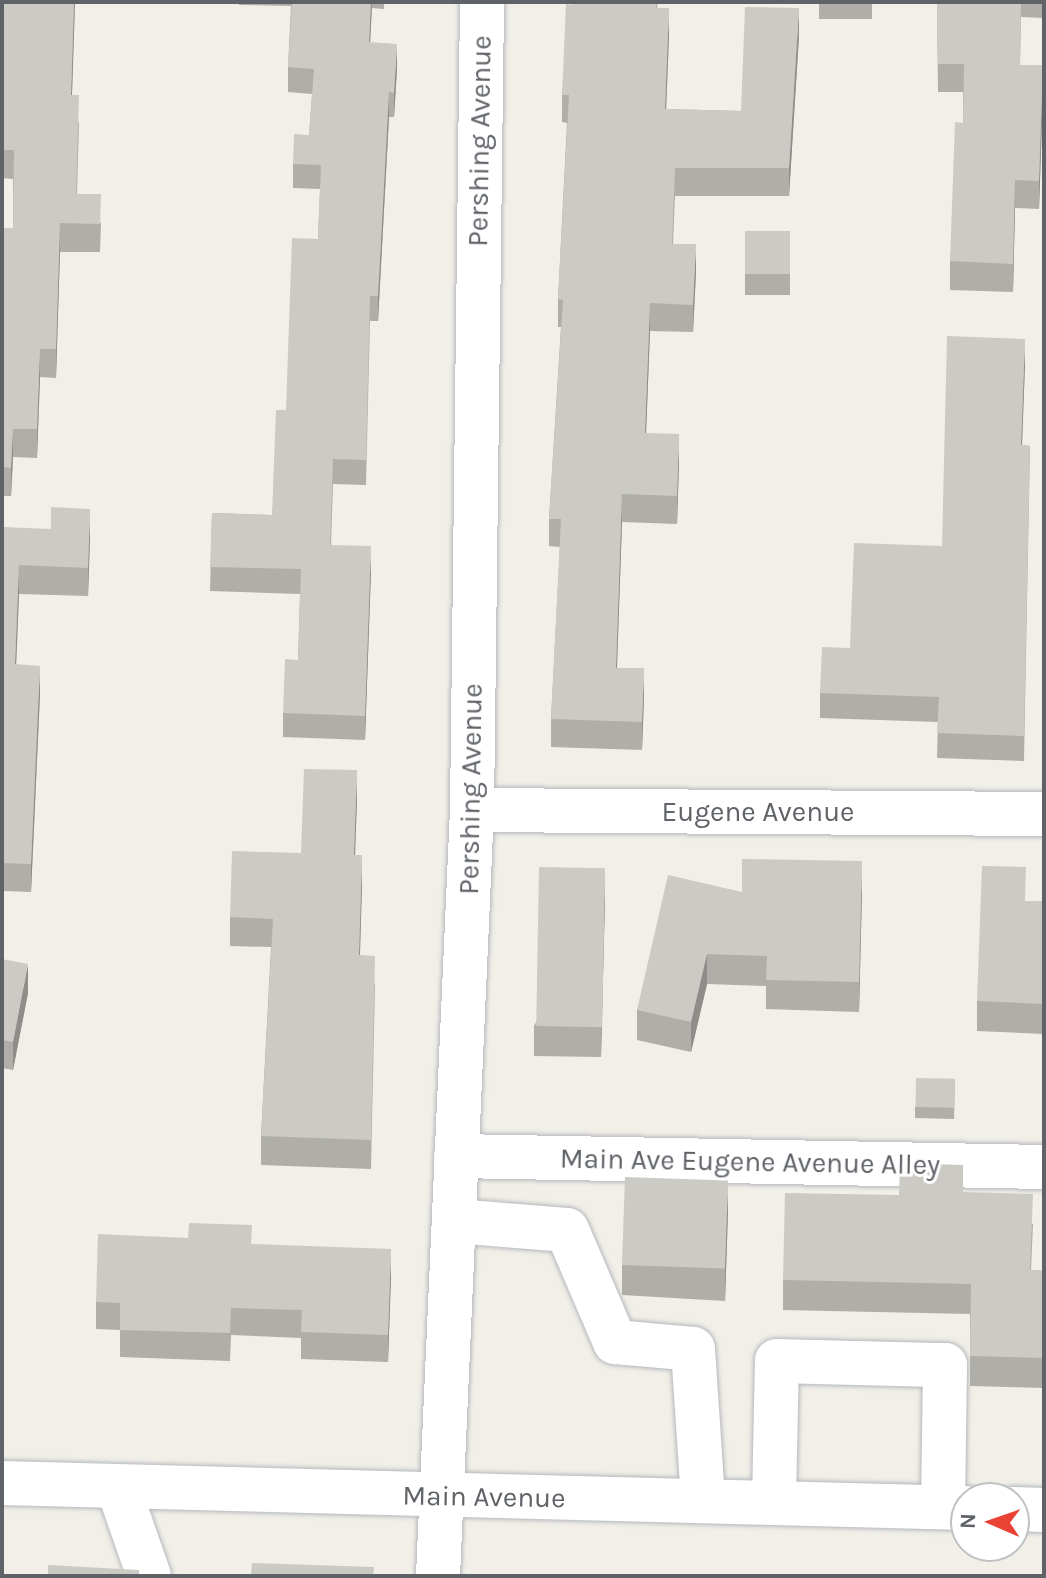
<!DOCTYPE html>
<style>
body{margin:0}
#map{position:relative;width:1046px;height:1578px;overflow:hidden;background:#f1efe8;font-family:Karla,sans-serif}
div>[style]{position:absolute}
.roads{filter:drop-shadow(0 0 2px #b5b8bc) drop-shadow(0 0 2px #b5b8bc)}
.minor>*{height:44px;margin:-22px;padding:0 22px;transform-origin:22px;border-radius:22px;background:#fff}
.wall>*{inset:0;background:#afaea9;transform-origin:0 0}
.shaded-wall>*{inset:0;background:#8f8d8a}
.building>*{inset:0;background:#cccac5;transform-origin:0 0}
span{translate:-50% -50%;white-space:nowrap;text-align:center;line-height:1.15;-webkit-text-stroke:6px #fff;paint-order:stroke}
.street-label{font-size:28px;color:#5f6368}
.frame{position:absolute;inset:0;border:4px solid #5f6368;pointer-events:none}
.north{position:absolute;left:950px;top:1482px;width:80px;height:80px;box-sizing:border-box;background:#fff;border:2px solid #bfc1c3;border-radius:50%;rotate:272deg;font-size:22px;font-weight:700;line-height:32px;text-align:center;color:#5f6368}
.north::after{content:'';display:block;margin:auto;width:28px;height:36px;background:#ea4335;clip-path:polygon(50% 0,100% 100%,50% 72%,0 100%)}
</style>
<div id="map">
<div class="roads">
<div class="minor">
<div style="left:472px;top:810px;width:572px;rotate:0.4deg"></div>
<div style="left:456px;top:1156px;width:588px;rotate:1.07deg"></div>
<div style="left:455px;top:1221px;width:112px;rotate:4.6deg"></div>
<div style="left:567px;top:1230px;width:122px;rotate:66.8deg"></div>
<div style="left:615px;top:1342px;width:78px;rotate:5.1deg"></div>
<div style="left:693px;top:1349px;width:149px;rotate:86.2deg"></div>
<div style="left:2px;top:1483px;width:964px;rotate:1.49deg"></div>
<div style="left:118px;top:1487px;width:94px;rotate:70.8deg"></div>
<div style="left:774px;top:1501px;width:140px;rotate:-88.8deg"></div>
<div style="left:777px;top:1361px;width:168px;rotate:1.4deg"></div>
<div style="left:945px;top:1365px;width:142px;rotate:90.8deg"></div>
<div style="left:1014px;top:1509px;width:30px;rotate:2deg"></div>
<div style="left:438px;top:1576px;width:767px;rotate:-87.46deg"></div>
<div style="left:472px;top:810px;width:808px;rotate:-89.29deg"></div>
</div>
</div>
<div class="wall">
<div style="clip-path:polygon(2px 2px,75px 2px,72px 95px,79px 124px,77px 194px,101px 223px,100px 252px,60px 252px,56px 378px,40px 377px,37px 458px,13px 457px,11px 496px,2px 496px,2px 228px,13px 228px,13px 179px,2px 178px)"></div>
<div style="clip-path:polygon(239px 2px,384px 2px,384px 9px,372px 8px,370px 43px,397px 69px,394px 117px,389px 117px,378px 321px,370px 321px,366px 485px,333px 484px,331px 545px,371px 571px,365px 740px,283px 737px,283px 713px,298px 660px,300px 594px,210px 591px,212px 513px,272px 515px,286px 410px,318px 239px,320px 189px,293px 188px,293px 164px,309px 135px,312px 94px,288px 92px,288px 67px,291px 6px,239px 5px)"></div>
<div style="clip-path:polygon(572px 2px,658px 2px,657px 8px,669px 36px,666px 109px,741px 111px,799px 36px,789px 196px,675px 196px,673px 244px,696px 272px,693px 332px,650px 331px,646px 433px,679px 462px,677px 524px,622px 522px,617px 668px,644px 696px,642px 750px,551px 747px,551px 719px,560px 547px,549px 546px,549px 519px,561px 327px,558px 327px,558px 299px,567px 123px,562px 122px,562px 95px)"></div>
<div style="left:819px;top:2px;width:53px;height:17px"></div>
<div style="clip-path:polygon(937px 2px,1044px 2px,1044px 18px,1021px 17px,1020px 65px,1043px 94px,1039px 209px,1015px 208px,1013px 292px,950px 290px,950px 261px,963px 123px,963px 92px,938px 92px)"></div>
<div style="left:745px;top:231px;width:45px;height:64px"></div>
<div style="clip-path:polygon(1025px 364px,1022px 445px,1030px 446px,1024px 761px,937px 758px,938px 722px,820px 718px,820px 693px,850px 648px,942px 546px)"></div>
<div style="clip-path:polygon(2px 527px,90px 537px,88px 596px,19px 594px,16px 664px,40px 694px,31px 892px,2px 891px)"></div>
<div style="clip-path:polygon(357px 799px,355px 855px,362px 884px,360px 955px,375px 985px,371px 1169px,261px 1165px,261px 1136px,271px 947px,230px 946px,230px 917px,301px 853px)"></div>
<div style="clip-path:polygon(862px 891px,859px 1012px,766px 1009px,766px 986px,707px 984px,691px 1052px,637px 1040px,637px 1010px,742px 892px)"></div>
<div style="clip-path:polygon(605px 898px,601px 1057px,534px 1056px,534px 1026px)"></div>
<div style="clip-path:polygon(1026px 901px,1044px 901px,1044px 1034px,977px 1031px,977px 1001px)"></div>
<div style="clip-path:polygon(2px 959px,28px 993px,13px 1070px,2px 1068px)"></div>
<div style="clip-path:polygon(955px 1079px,954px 1119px,915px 1118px,915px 1107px)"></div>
<div style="clip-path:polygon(963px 1192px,1033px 1224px,1031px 1270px,1044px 1271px,1044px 1388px,970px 1386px,970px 1314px,783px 1310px,783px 1280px,899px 1195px)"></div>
<div style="clip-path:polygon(728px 1211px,725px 1301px,622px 1295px,622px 1265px)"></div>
<div style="clip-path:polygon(252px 1244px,391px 1276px,388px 1362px,301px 1359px,301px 1338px,231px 1335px,230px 1361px,120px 1357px,120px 1330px,96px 1329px,96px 1302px)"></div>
</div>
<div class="shaded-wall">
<div style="clip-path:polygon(74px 2px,75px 2px,71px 124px,71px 95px)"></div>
<div style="clip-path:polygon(371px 2px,372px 2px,369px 67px,369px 42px)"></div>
<div style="clip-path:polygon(669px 8px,669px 36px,665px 137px,665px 109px)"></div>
<div style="clip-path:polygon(799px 8px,799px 36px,789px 196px,789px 168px)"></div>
<div style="clip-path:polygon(397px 44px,397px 69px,394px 117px,394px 93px)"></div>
<div style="clip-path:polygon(1043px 65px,1043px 94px,1039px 209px,1039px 181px)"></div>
<div style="clip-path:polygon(389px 92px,389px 117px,378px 321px,378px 296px)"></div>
<div style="clip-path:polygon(1015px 180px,1015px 208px,1013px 292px,1013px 264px)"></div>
<div style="clip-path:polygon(60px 223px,60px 252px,56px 378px,56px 349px)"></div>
<div style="clip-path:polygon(696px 244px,696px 272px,693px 332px,693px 305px)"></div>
<div style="clip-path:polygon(650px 303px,650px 331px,645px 461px,645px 433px)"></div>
<div style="clip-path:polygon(1025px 339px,1025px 364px,1021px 470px,1021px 445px)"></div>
<div style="clip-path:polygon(40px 349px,40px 377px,37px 458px,37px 429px)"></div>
<div style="clip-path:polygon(13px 429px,13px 457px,11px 496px,11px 468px)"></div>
<div style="clip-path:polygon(679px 434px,679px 462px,677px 524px,677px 496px)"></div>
<div style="clip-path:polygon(622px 494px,622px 522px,616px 695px,616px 668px)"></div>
<div style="clip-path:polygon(90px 509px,90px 537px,88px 596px,88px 568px)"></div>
<div style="clip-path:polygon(371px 546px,371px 571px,365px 740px,365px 716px)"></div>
<div style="clip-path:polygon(19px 565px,19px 594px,15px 693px,15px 664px)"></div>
<div style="clip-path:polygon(40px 666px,40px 694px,31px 892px,31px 864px)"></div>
<div style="clip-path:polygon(644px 668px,644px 696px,642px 750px,642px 722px)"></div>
<div style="clip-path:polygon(357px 770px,357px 799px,354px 884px,354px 855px)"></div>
<div style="clip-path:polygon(362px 855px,362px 884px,359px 984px,359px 955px)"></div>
<div style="clip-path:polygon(862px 861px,862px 891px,859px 1012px,859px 982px)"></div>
<div style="clip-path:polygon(605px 868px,605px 898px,601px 1057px,601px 1027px)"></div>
<div style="clip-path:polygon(707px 954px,707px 984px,691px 1052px,691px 1022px)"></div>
<div style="clip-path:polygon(28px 964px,28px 993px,13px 1070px,13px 1042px)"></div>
<div style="clip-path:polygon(728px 1181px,728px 1211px,725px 1301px,725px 1271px)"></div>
<div style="clip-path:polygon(391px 1249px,391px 1276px,388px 1362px,388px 1335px)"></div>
</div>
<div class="building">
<div style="clip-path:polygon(2px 2px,74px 2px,71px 95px,79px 95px,76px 194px,101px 194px,100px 224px,60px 223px,56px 349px,40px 349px,37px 429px,13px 429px,11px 468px,2px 467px,2px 228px,13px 228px,14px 150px,2px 150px)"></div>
<div style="clip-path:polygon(292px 2px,371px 2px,369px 42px,397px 44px,394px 93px,389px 92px,378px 296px,370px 296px,366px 460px,333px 459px,330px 545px,371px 546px,365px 716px,283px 713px,285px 659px,298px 660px,301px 569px,210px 567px,212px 513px,272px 515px,276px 410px,286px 410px,292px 238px,318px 239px,321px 165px,293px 164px,294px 134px,309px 135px,314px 69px,288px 67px)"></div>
<div style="clip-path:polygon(572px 2px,657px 2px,656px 8px,669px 8px,665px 109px,741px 111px,745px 7px,799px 8px,789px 168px,675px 168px,672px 244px,696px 244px,693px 305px,650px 303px,645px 433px,679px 434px,677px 496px,622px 494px,616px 668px,644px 668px,642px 722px,551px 719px,561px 519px,549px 519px,563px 300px,558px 299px,569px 95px,562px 95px,566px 4px,572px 5px)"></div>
<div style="clip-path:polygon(937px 2px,1021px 2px,1020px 65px,1043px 65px,1039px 181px,1015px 180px,1013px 264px,950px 261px,955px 122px,963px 123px,964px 64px,938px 64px)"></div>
<div style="left:745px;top:231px;width:45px;height:43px"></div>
<div style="clip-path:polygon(947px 336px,1025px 339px,1021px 445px,1030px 446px,1024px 736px,937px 733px,939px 697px,820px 693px,822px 647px,850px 648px,854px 543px,942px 546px)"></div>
<div style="clip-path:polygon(51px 507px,90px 509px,88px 568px,19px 565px,15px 664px,40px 666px,31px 864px,2px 863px,2px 527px,51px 529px)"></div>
<div style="clip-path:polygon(304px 769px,357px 770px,354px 855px,362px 855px,359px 955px,375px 956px,371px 1140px,261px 1136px,273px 919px,230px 917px,232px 851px,301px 853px)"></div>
<div style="clip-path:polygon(742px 859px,862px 861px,859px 982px,766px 980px,767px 956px,707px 954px,691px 1022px,637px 1010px,668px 875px,742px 892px)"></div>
<div style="clip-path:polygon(982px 866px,1026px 867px,1025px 901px,1044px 901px,1044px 1004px,977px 1001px)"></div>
<div style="left:539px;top:867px;width:66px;height:159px;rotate:1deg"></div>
<div style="clip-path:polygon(2px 959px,28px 964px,13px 1042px,2px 1040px)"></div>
<div style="left:916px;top:1078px;width:39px;height:29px;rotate:1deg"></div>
<div style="clip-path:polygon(900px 1163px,963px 1165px,963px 1192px,1033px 1194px,1030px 1270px,1044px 1271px,1044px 1358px,970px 1356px,971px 1284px,783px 1280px,785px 1193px,899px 1195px)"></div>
<div style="left:625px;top:1177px;width:103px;height:88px;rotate:2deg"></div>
<div style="clip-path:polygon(189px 1223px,252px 1225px,251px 1244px,391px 1249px,388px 1335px,301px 1332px,302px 1310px,231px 1308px,230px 1333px,120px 1330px,120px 1303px,96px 1302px,98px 1234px,188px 1238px)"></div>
<div style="clip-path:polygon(252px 1563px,374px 1567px,373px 1576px,251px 1576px)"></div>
<div style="clip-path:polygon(48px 1565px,139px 1570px,139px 1576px,48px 1576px)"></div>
</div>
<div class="street-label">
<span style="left:480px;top:141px;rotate:-89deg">Pershing Avenue</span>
<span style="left:471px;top:789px;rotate:-89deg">Pershing Avenue</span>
<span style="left:758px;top:812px">Eugene Avenue</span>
<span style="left:750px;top:1162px;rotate:1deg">Main Ave Eugene Avenue Alley</span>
<span style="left:484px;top:1497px;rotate:1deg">Main Avenue</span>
</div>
<div class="frame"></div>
<div class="north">N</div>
</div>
